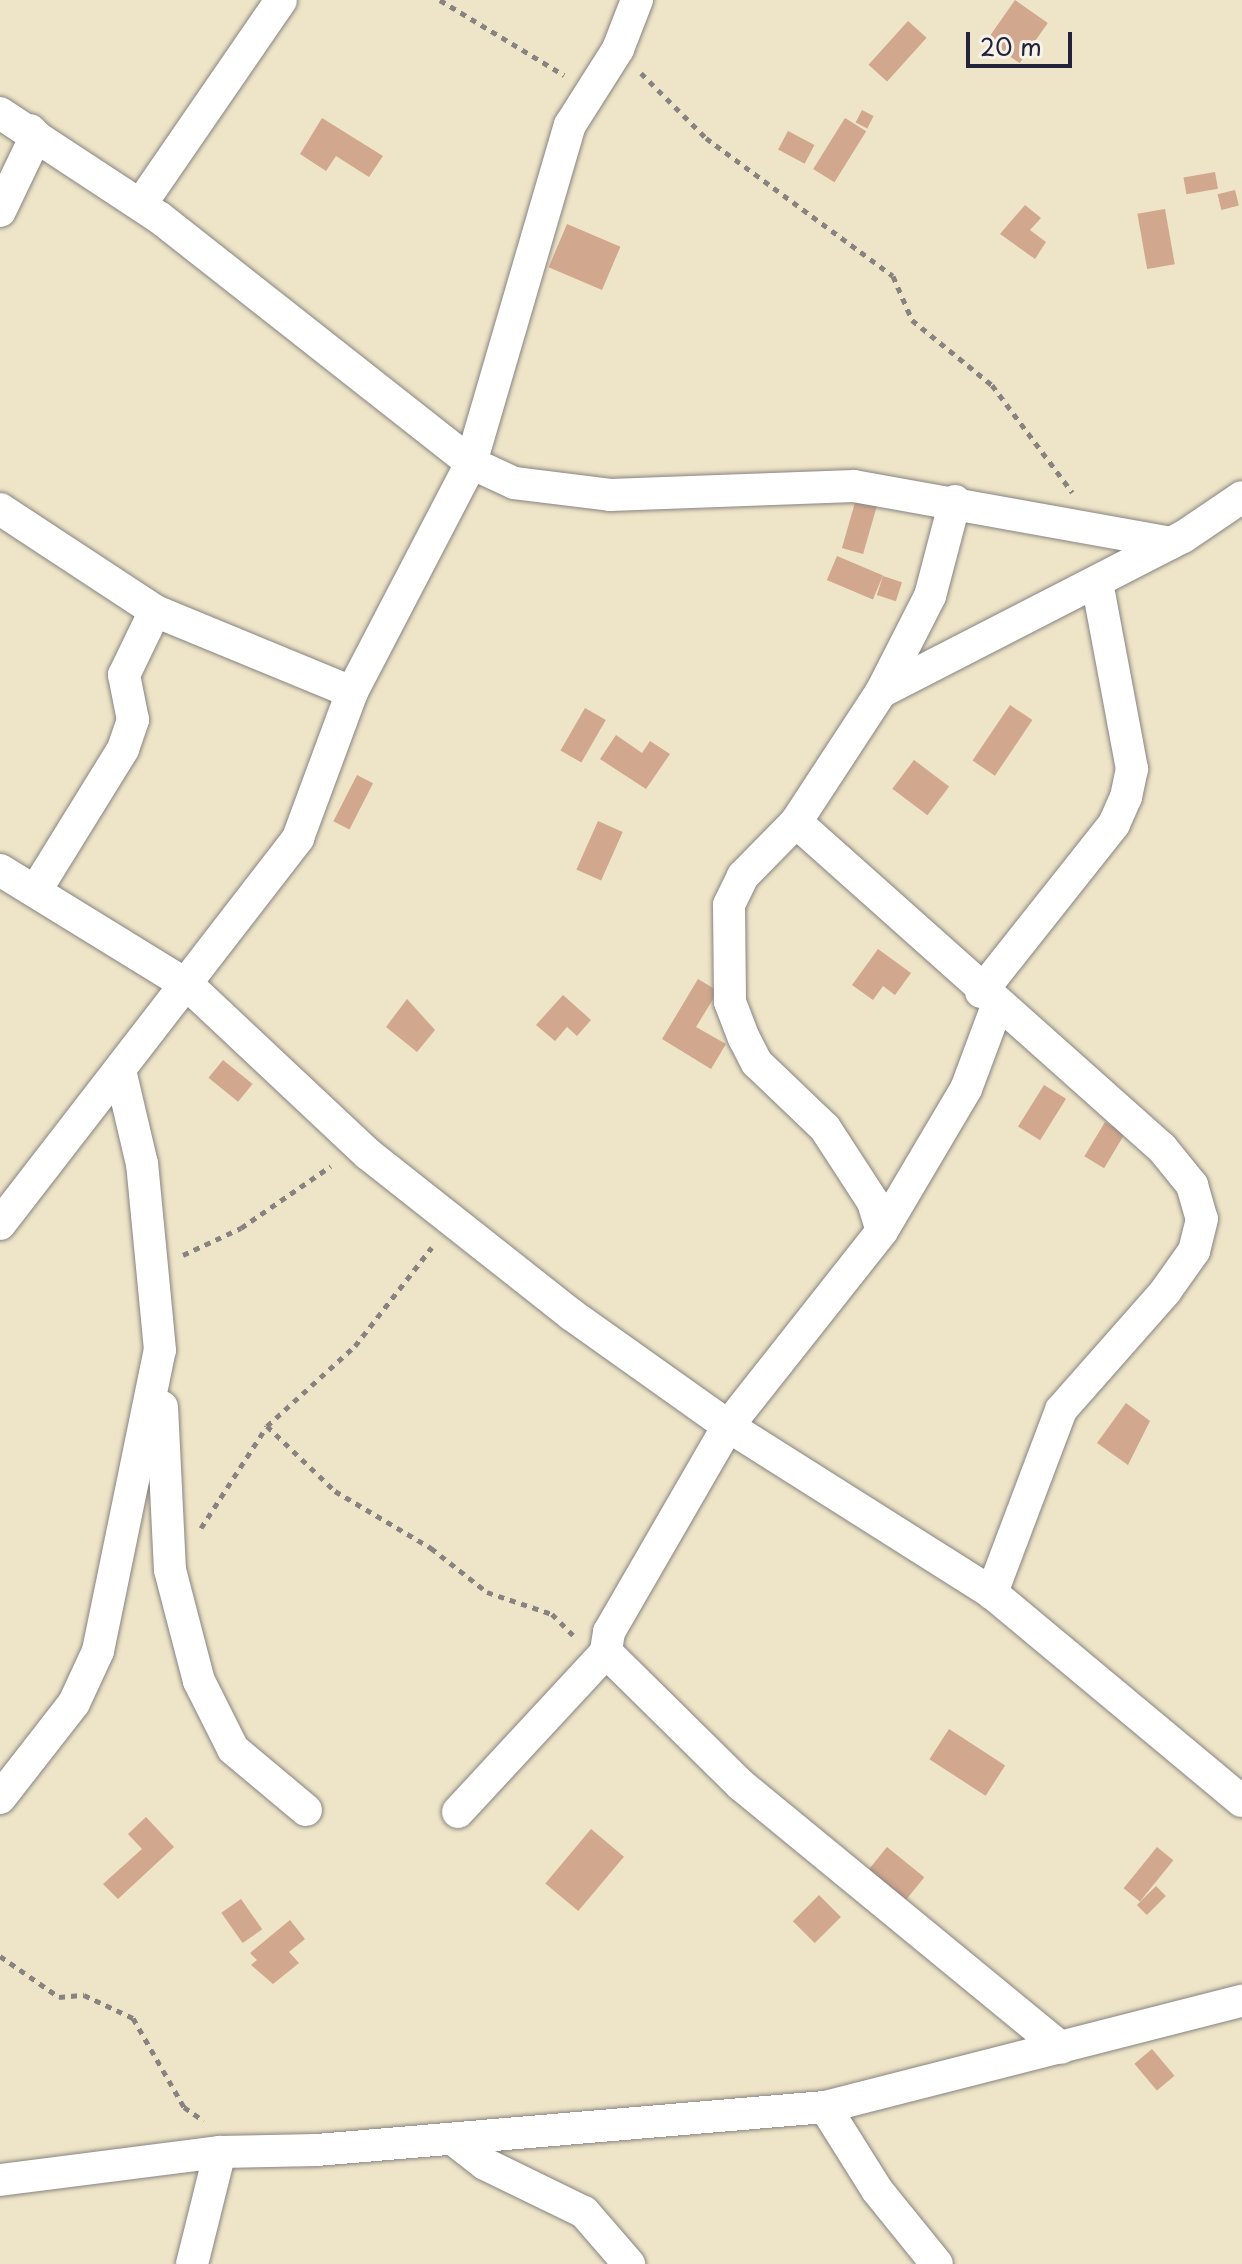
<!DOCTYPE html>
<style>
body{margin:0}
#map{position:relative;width:1242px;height:2264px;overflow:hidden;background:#eee4c7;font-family:"Playpen Sans",sans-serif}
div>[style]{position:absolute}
.building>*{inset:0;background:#d1a78d;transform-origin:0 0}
.path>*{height:5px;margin-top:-2.5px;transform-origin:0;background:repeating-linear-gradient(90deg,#888381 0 6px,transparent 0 12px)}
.roads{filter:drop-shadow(0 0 2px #888381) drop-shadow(0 0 2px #888381)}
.minor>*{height:32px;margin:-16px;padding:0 16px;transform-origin:16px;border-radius:16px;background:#fff}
span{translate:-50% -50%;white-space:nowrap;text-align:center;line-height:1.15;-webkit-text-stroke:8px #f7f3e8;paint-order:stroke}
.scale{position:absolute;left:966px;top:32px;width:106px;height:36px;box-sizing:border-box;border:4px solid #22223b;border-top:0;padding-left:10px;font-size:24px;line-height:28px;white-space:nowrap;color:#22223b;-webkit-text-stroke:6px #f7f3e8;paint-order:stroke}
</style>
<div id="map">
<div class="building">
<div style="left:1015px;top:0;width:40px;height:49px;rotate:35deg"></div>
<div style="left:908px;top:21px;width:25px;height:59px;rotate:42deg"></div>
<div style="left:862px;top:110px;width:13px;height:14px;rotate:27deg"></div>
<div style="clip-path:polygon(322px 118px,383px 156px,369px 177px,336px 156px,326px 171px,300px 154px)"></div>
<div style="left:845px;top:118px;width:25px;height:60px;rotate:32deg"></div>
<div style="left:788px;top:131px;width:30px;height:21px;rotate:28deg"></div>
<div style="left:1215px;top:172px;width:17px;height:32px;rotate:80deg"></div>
<div style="left:1235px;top:190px;width:16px;height:18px;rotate:76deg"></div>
<div style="clip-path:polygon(1025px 205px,1041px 218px,1030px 230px,1046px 242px,1035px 259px,1000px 234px)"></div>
<div style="left:1165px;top:209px;width:56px;height:28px;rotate:80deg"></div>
<div style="left:567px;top:224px;width:58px;height:47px;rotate:23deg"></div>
<div style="left:856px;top:499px;width:22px;height:51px;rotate:16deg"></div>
<div style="left:837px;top:556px;width:50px;height:26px;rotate:23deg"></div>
<div style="left:883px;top:576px;width:20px;height:20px;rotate:18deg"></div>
<div style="left:1010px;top:705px;width:27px;height:67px;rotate:34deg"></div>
<div style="left:585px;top:708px;width:24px;height:49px;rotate:30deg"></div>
<div style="clip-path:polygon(616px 735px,642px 753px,650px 741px,670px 754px,646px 789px,600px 759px)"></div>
<div style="left:914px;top:760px;width:44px;height:36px;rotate:37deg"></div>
<div style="left:357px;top:775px;width:18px;height:52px;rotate:27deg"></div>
<div style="left:598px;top:821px;width:27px;height:53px;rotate:24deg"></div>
<div style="clip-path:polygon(878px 949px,911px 973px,895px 995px,883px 986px,873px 1000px,852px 985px)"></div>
<div style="clip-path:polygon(698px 979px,718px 991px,696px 1027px,726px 1044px,711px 1069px,662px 1039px)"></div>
<div style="clip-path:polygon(563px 995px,591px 1020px,577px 1036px,567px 1027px,555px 1041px,536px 1025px)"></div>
<div style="clip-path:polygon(407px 999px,435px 1030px,417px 1052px,386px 1027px)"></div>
<div style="left:223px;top:1060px;width:38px;height:23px;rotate:39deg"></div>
<div style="left:1044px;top:1085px;width:26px;height:49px;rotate:32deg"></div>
<div style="left:1105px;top:1122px;width:23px;height:40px;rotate:31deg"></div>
<div style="clip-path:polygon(1126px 1403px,1150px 1421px,1128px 1465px,1097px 1443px)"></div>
<div style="left:949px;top:1729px;width:67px;height:36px;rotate:33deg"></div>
<div style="clip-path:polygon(146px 1817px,174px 1847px,118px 1899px,103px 1884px,142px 1849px,128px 1834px)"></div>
<div style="left:591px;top:1829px;width:43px;height:71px;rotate:40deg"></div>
<div style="left:887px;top:1847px;width:48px;height:30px;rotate:39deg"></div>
<div style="left:1157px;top:1847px;width:21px;height:53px;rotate:39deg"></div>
<div style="left:1156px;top:1886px;width:14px;height:27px;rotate:45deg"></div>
<div style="left:819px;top:1895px;width:31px;height:37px;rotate:45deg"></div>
<div style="left:241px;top:1899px;width:37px;height:24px;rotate:55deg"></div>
<div style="clip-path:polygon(290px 1920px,305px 1939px,289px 1952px,299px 1963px,273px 1984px,251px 1965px,257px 1960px,250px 1953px)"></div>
<div style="left:1152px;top:2049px;width:35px;height:23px;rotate:50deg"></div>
</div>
<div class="path">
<div style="left:440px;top:0;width:145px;rotate:31.2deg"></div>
<div style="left:641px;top:73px;width:92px;rotate:45deg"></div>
<div style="left:706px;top:138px;width:232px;rotate:36.4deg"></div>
<div style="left:893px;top:276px;width:48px;rotate:66.6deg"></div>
<div style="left:912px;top:320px;width:103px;rotate:39.1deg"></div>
<div style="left:992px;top:385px;width:134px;rotate:53.2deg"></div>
<div style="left:183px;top:1255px;width:64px;rotate:-25deg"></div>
<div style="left:241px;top:1228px;width:109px;rotate:-34.6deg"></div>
<div style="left:267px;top:1426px;width:94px;rotate:43.7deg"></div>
<div style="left:335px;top:1491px;width:112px;rotate:30.7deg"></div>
<div style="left:431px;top:1548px;width:71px;rotate:38.2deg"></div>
<div style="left:487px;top:1592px;width:69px;rotate:18.7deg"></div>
<div style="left:552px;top:1614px;width:31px;rotate:45deg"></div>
<div style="left:201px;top:1528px;width:121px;rotate:-57.1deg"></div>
<div style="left:267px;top:1426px;width:119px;rotate:-42.3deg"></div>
<div style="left:355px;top:1346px;width:125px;rotate:-52.1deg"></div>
<div style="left:0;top:1956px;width:72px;rotate:34.8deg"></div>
<div style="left:59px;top:1997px;width:25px;rotate:-5deg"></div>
<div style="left:84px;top:1995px;width:54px;rotate:25.1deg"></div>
<div style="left:133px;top:2018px;width:103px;rotate:60.2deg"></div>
<div style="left:184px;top:2107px;width:24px;rotate:35deg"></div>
</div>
<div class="roads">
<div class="minor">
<div style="left:0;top:113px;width:191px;rotate:33.3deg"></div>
<div style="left:160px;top:218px;width:396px;rotate:38.2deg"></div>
<div style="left:471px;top:463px;width:47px;rotate:24.9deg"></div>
<div style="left:514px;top:483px;width:97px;rotate:7.1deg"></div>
<div style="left:610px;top:495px;width:244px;rotate:-2.1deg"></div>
<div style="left:854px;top:486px;width:322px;rotate:10.2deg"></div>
<div style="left:141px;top:204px;width:247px;rotate:-55.5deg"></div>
<div style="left:0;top:211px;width:83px;rotate:-64.4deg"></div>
<div style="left:36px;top:136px;width:8px;rotate:-135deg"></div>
<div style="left:955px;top:501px;width:98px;rotate:104.7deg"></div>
<div style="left:930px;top:596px;width:108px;rotate:117deg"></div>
<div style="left:881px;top:692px;width:155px;rotate:123.2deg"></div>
<div style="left:796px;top:822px;width:76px;rotate:134.5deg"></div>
<div style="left:743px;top:876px;width:32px;rotate:116deg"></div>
<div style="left:729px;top:905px;width:97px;rotate:89.4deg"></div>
<div style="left:730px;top:1002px;width:39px;rotate:69deg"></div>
<div style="left:744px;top:1038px;width:28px;rotate:63deg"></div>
<div style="left:757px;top:1063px;width:94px;rotate:43.7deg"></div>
<div style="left:825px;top:1128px;width:88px;rotate:57deg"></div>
<div style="left:873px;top:1202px;width:30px;rotate:73deg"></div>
<div style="left:882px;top:1231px;width:248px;rotate:128.3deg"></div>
<div style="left:728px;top:1426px;width:238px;rotate:120deg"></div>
<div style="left:609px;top:1632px;width:20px;rotate:99deg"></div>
<div style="left:606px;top:1652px;width:190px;rotate:44.6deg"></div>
<div style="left:741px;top:1785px;width:414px;rotate:39.4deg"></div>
<div style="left:0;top:509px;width:186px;rotate:33.3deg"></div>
<div style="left:155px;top:611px;width:213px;rotate:22.4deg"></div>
<div style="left:881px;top:692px;width:339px;rotate:-27.2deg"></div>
<div style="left:1183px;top:537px;width:71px;rotate:-34.1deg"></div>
<div style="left:796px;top:822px;width:490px;rotate:41.7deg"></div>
<div style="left:1162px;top:1148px;width:48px;rotate:51deg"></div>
<div style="left:1192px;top:1185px;width:35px;rotate:74deg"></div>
<div style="left:1202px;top:1219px;width:33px;rotate:104deg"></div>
<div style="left:1194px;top:1251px;width:50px;rotate:125.3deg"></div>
<div style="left:1165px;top:1292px;width:157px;rotate:131.4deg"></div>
<div style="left:1061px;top:1410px;width:196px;rotate:110.7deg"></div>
<div style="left:0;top:870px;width:223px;rotate:31.6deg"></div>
<div style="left:190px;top:987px;width:244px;rotate:43.2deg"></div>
<div style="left:368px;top:1154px;width:260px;rotate:38.3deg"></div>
<div style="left:572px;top:1315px;width:191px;rotate:35.4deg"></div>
<div style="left:728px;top:1426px;width:312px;rotate:32.3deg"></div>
<div style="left:992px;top:1593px;width:325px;rotate:39.8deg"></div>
<div style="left:36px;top:890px;width:166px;rotate:-58.3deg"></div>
<div style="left:123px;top:749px;width:31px;rotate:-71deg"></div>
<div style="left:133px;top:720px;width:46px;rotate:-101.3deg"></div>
<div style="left:124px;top:675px;width:71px;rotate:-64.2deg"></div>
<div style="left:981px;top:992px;width:214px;rotate:-51.6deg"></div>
<div style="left:1114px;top:824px;width:30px;rotate:-66deg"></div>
<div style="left:1126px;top:797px;width:29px;rotate:-78deg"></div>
<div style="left:1132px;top:769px;width:190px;rotate:-100.6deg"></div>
<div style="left:0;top:1224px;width:488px;rotate:-52.3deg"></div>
<div style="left:298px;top:838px;width:156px;rotate:-69.7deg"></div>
<div style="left:352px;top:692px;width:258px;rotate:-62.5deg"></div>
<div style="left:471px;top:463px;width:352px;rotate:-73.7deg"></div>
<div style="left:570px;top:125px;width:90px;rotate:-57.7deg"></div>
<div style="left:618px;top:49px;width:53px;rotate:-68.8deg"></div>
<div style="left:882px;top:1231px;width:165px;rotate:-59.4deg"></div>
<div style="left:966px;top:1089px;width:89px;rotate:-69.5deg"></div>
<div style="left:162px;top:1407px;width:163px;rotate:87.2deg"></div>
<div style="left:170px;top:1570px;width:115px;rotate:75.4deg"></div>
<div style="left:199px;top:1681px;width:76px;rotate:63.4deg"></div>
<div style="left:233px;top:1749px;width:95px;rotate:39.9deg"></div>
<div style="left:0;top:1798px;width:120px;rotate:-52.1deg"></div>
<div style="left:74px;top:1703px;width:57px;rotate:-65.2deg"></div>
<div style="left:98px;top:1651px;width:307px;rotate:-78.4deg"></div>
<div style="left:160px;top:1350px;width:187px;rotate:-95.5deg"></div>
<div style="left:142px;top:1164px;width:97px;rotate:-103.2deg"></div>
<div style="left:458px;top:1812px;width:218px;rotate:-47.2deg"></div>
<div style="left:825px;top:2107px;width:98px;rotate:57.9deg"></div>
<div style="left:877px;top:2190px;width:95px;rotate:51deg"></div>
<div style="left:454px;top:2140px;width:39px;rotate:38deg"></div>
<div style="left:485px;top:2164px;width:110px;rotate:25.9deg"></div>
<div style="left:584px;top:2212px;width:69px;rotate:49.1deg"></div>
<div style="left:0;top:2180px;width:222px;rotate:-7.3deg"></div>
<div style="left:220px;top:2152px;width:97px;rotate:-1.2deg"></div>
<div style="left:317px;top:2150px;width:510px;rotate:-4.84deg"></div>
<div style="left:825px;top:2107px;width:430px;rotate:-14.3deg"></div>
<div style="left:192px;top:2264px;width:115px;rotate:-76deg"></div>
</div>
</div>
<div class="scale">20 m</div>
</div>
